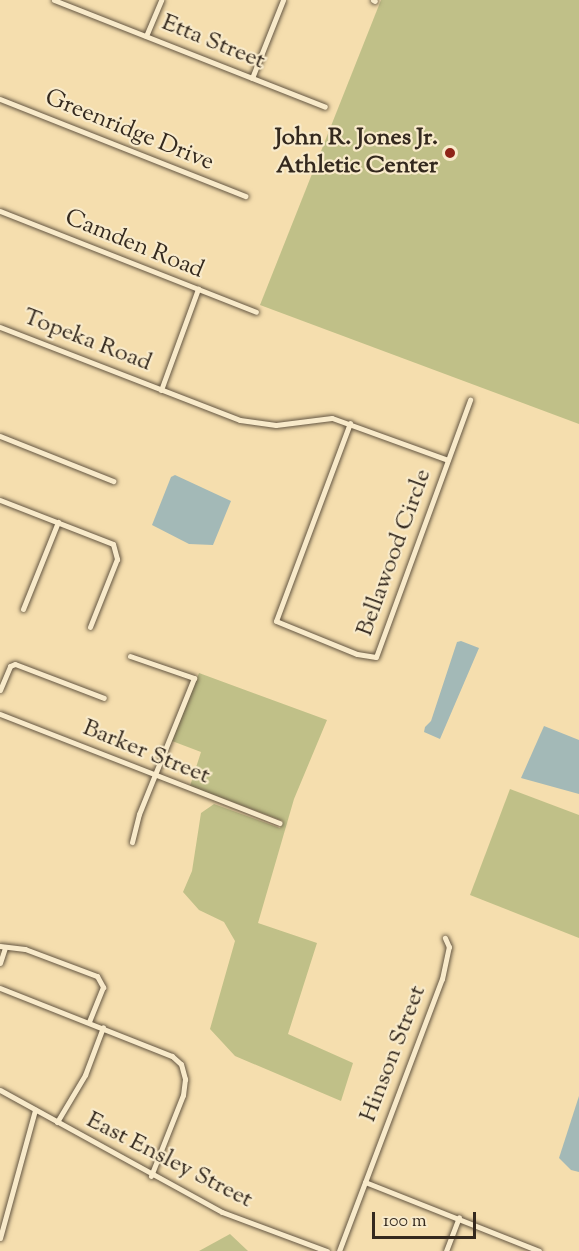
<!DOCTYPE html>
<style>
body{margin:0}
#map{position:relative;width:579px;height:1251px;overflow:hidden;background:#f5deae;font-family:"Sorts Mill Goudy",serif}
div>[style]{position:absolute}
.green>*{inset:0;background:#c0c088}
.water>*{inset:0;background:#a3b9b7}
.roads{filter:drop-shadow(0 0 2px #645642) drop-shadow(0 0 2px #645642)}
.minor>*{height:5px;margin:-2.5px;padding:0 2.5px;transform-origin:2.5px;border-radius:2.5px;background:#f8eaca}
.dots>*{width:16px;height:16px;translate:-50% -50%;box-sizing:border-box;border:3px solid #f8eaca;border-radius:50%}
span{translate:-50% -50%;white-space:nowrap;text-align:center;line-height:1.15;-webkit-text-stroke:4.5px #f8eaca;paint-order:stroke}
.street-label{font-size:24px;color:#34291e}
.poi-label{font-size:24px;color:#34291e;font-weight:700}
.right{translate:-100% -50%;text-align:right}
.scale{position:absolute;left:372px;top:1212px;width:104px;height:27px;box-sizing:border-box;border:3px solid #34291e;border-top:0;padding-left:8px;font-size:18px;line-height:21px;white-space:nowrap;color:#34291e;-webkit-text-stroke:4px #f8eaca;paint-order:stroke}
</style>
<div id="map">
<div class="green">
<div style="clip-path:polygon(381px 0,579px 0,579px 424px,260px 305px)"></div>
<div style="clip-path:polygon(199px 673px,327px 720px,294px 799px,258px 923px,317px 943px,288px 1034px,353px 1063px,341px 1101px,235px 1056px,210px 1029px,235px 941px,224px 922px,199px 910px,183px 892px,192px 871px,201px 813px,214px 804px,280px 828px,283px 821px,190px 786px,201px 752px,172px 741px)"></div>
<div style="clip-path:polygon(510px 789px,579px 815px,579px 938px,470px 895px)"></div>
<div style="clip-path:polygon(230px 1234px,248px 1251px,199px 1251px)"></div>
</div>
<div class="water">
<div style="clip-path:polygon(175px 475px,231px 501px,213px 545px,189px 544px,152px 525px,171px 477px)"></div>
<div style="clip-path:polygon(461px 641px,479px 648px,440px 739px,424px 732px,425px 727px,431px 721px,457px 642px)"></div>
<div style="clip-path:polygon(544px 726px,579px 740px,579px 794px,521px 778px)"></div>
<div style="clip-path:polygon(579px 1096px,579px 1172px,571px 1170px,559px 1158px)"></div>
</div>
<div class="roads">
<div class="minor">
<div style="left:54px;top:0;width:291px;rotate:21.5deg"></div>
<div style="left:373px;top:0;width:2px;rotate:27deg"></div>
<div style="left:146px;top:36px;width:39px;rotate:-67deg"></div>
<div style="left:252px;top:78px;width:84px;rotate:-68.3deg"></div>
<div style="left:0;top:99px;width:264px;rotate:21.6deg"></div>
<div style="left:0;top:211px;width:275px;rotate:21.5deg"></div>
<div style="left:0;top:327px;width:257px;rotate:21.2deg"></div>
<div style="left:240px;top:420px;width:36px;rotate:8deg"></div>
<div style="left:276px;top:425px;width:56px;rotate:-7.1deg"></div>
<div style="left:332px;top:418px;width:123px;rotate:19.9deg"></div>
<div style="left:161px;top:390px;width:108px;rotate:-69.9deg"></div>
<div style="left:350px;top:423px;width:211px;rotate:110.5deg"></div>
<div style="left:276px;top:621px;width:87px;rotate:22.2deg"></div>
<div style="left:357px;top:654px;width:19px;rotate:9deg"></div>
<div style="left:376px;top:657px;width:274px;rotate:-69.9deg"></div>
<div style="left:0;top:436px;width:122px;rotate:21.7deg"></div>
<div style="left:0;top:500px;width:121px;rotate:21.3deg"></div>
<div style="left:113px;top:544px;width:16px;rotate:75deg"></div>
<div style="left:117px;top:559px;width:73px;rotate:111.7deg"></div>
<div style="left:23px;top:609px;width:94px;rotate:-68.1deg"></div>
<div style="left:130px;top:656px;width:68px;rotate:19deg"></div>
<div style="left:194px;top:678px;width:147px;rotate:112deg"></div>
<div style="left:139px;top:814px;width:29px;rotate:104deg"></div>
<div style="left:0;top:690px;width:26px;rotate:-67deg"></div>
<div style="left:10px;top:666px;width:5px;rotate:-22deg"></div>
<div style="left:15px;top:664px;width:95px;rotate:20.9deg"></div>
<div style="left:0;top:714px;width:300px;rotate:21.3deg"></div>
<div style="left:0;top:946px;width:25px;rotate:7deg"></div>
<div style="left:25px;top:949px;width:77px;rotate:20.6deg"></div>
<div style="left:97px;top:976px;width:13px;rotate:61deg"></div>
<div style="left:103px;top:987px;width:37px;rotate:112deg"></div>
<div style="left:0;top:963px;width:16px;rotate:-72deg"></div>
<div style="left:0;top:988px;width:185px;rotate:21.6deg"></div>
<div style="left:172px;top:1056px;width:12px;rotate:42deg"></div>
<div style="left:181px;top:1064px;width:16px;rotate:75deg"></div>
<div style="left:185px;top:1079px;width:16px;rotate:97deg"></div>
<div style="left:183px;top:1095px;width:87px;rotate:111.6deg"></div>
<div style="left:0;top:1090px;width:253px;rotate:28.8deg"></div>
<div style="left:222px;top:1212px;width:112px;rotate:20.4deg"></div>
<div style="left:57px;top:1122px;width:55px;rotate:-59.2deg"></div>
<div style="left:85px;top:1075px;width:51px;rotate:-69.4deg"></div>
<div style="left:365px;top:1182px;width:187px;rotate:21.6deg"></div>
<div style="left:0;top:1238px;width:133px;rotate:-74.7deg"></div>
<div style="left:339px;top:1251px;width:291px;rotate:-69.3deg"></div>
<div style="left:442px;top:979px;width:33px;rotate:-78deg"></div>
<div style="left:449px;top:947px;width:10px;rotate:-114deg"></div>
<div style="left:446px;top:1251px;width:36px;rotate:-69deg"></div>
</div>
</div>
<div class="dots">
<div style="left:450px;top:153px;background:#8f2418"></div>
</div>
<div class="street-label">
<span style="left:213px;top:43px;rotate:22deg">Etta Street</span>
<span style="left:129px;top:131px;rotate:22deg">Greenridge Drive</span>
<span style="left:134px;top:245px;rotate:22deg">Camden Road</span>
<span style="left:87px;top:341px;rotate:21deg">Topeka Road</span>
<span style="left:395px;top:553px;rotate:-70deg">Bellawood Circle</span>
<span style="left:146px;top:753px;rotate:22deg">Barker Street</span>
<span style="left:394px;top:1054px;rotate:-69deg">Hinson Street</span>
<span style="left:169px;top:1161px;rotate:27deg">East Ensley Street</span>
</div>
<div class="poi-label">
<span class="right" style="left:438px;top:153px">John R. Jones Jr.<br>Athletic Center</span>
</div>
<div class="scale">100 m</div>
</div>
